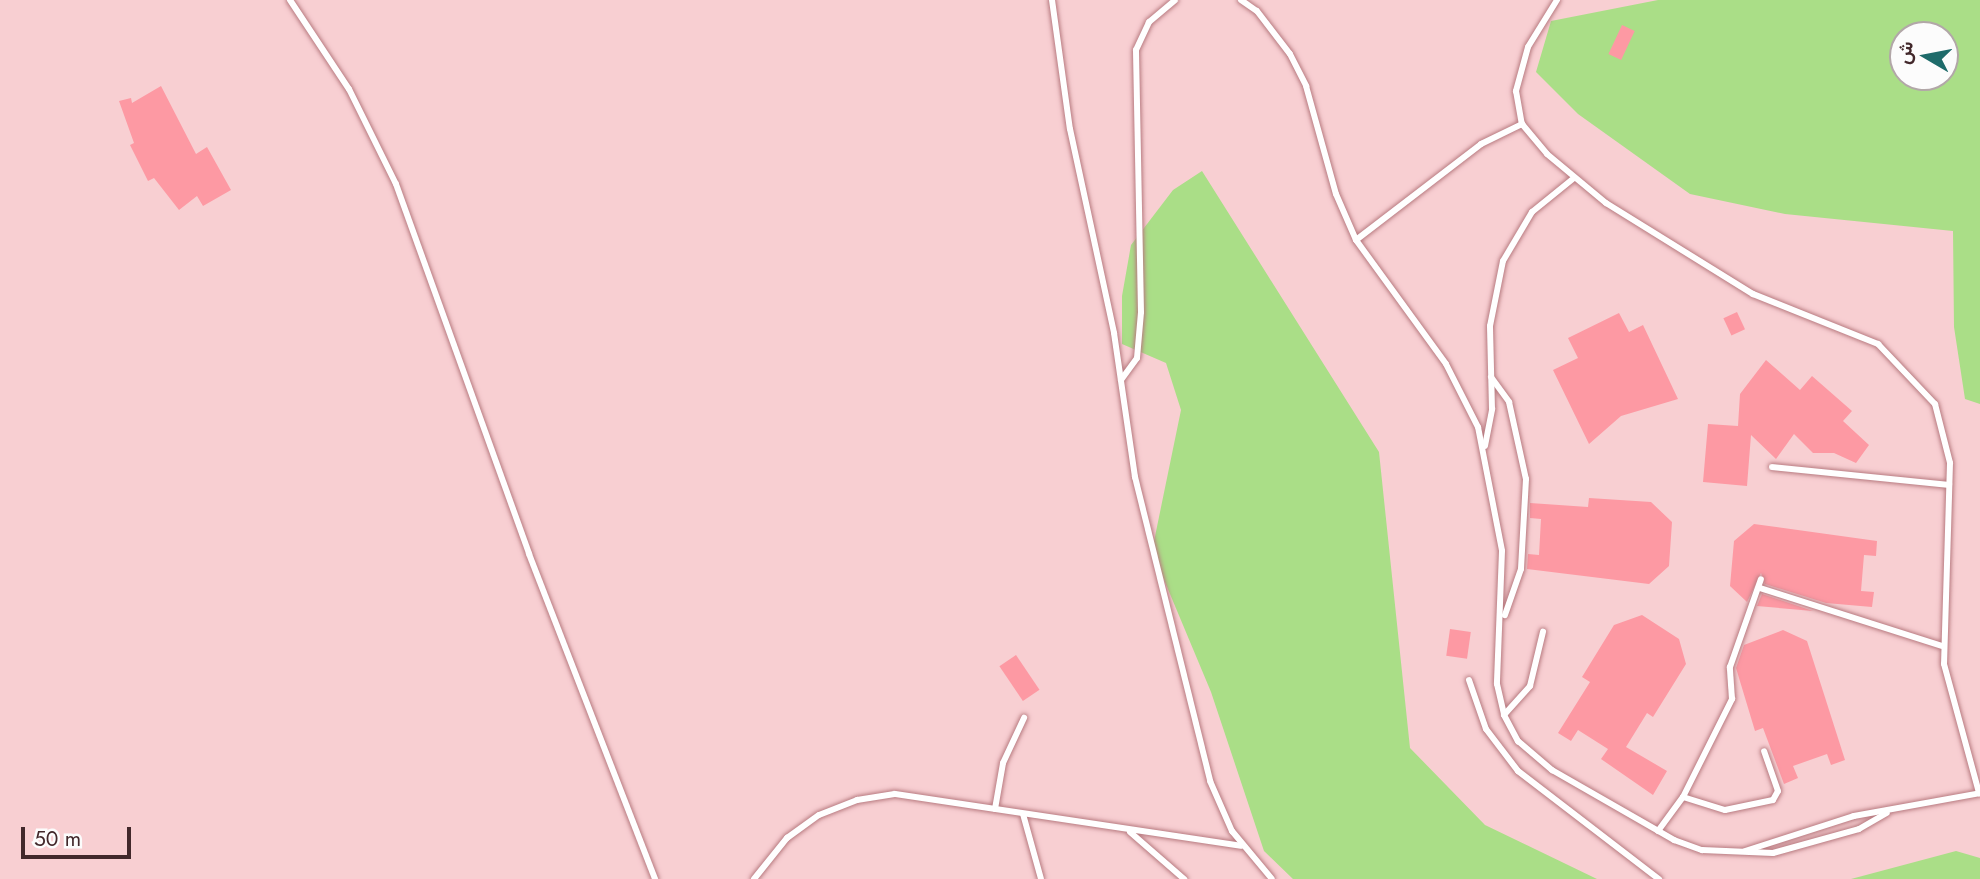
<!DOCTYPE html>
<meta charset="utf-8">
<style>
body{margin:0}
#map{position:relative;width:1980px;height:879px;overflow:hidden;background:#f8cfd2;font-family:Jost,Vazirmatn,sans-serif}
div>[style]{position:absolute}
.green>*{inset:0;background:#aade87}
.building>*{inset:0;background:#fd99a3;transform-origin:0 0}
.roads{filter:drop-shadow(0 0 2px #b87b81) drop-shadow(0 0 2px #b87b81)}
.service>*{height:6px;margin:-3px;padding:0 3px;transform-origin:3px;border-radius:3px;background:#fff}
span{translate:-50% -50%;white-space:nowrap;text-align:center;line-height:1.15;-webkit-text-stroke:5px #fcfcfc;paint-order:stroke}
.north{position:absolute;left:1889px;top:21px;width:70px;height:70px;box-sizing:border-box;background:#fcfcfc;border:2px solid #b2a7a8;border-radius:50%;rotate:280deg;font-size:19px;font-weight:700;line-height:28px;text-align:center;color:#42282b}
.north::after{content:'';display:block;margin:auto;width:24px;height:32px;background:#1e6b6a;clip-path:polygon(50% 0,100% 100%,50% 72%,0 100%)}
.scale{position:absolute;left:21px;top:827px;width:110px;height:32px;box-sizing:border-box;border:4px solid #42282b;border-top:0;padding-left:9px;font-size:21px;line-height:24px;white-space:nowrap;color:#42282b;-webkit-text-stroke:5px #fcfcfc;paint-order:stroke}
</style>
<div id="map">
<div class="green">
<div style="clip-path:polygon(evenodd,1658px 0,1980px 0,1980px 404px,1965px 399px,1954px 327px,1953px 231px,1785px 214px,1690px 194px,1578px 114px,1536px 72px,1551px 21px,1658px 0,1903px 35px,1945px 35px,1945px 77px,1903px 77px,1903px 35px)"></div>
<div style="clip-path:polygon(1202px 171px,1379px 452px,1410px 748px,1485px 825px,1597px 879px,1293px 879px,1264px 851px,1211px 692px,1152px 551px,1181px 410px,1166px 363px,1122px 344px,1122px 296px,1131px 245px,1173px 190px)"></div>
<div style="clip-path:polygon(1956px 851px,1980px 858px,1980px 879px,1851px 879px)"></div>
</div>
<div class="building">
<div style="left:1622px;top:25px;width:14px;height:32px;rotate:25deg"></div>
<div style="clip-path:polygon(161px 86px,196px 154px,207px 147px,231px 190px,203px 206px,197px 196px,179px 210px,154px 178px,148px 181px,130px 145px,134px 143px,119px 101px,131px 98px,132px 103px)"></div>
<div style="left:1737px;top:312px;width:19px;height:15px;rotate:65deg"></div>
<div style="clip-path:polygon(1619px 313px,1629px 332px,1643px 325px,1678px 399px,1621px 416px,1589px 444px,1553px 370px,1578px 358px,1568px 338px)"></div>
<div style="clip-path:polygon(1766px 360px,1800px 390px,1812px 376px,1852px 411px,1843px 421px,1869px 445px,1856px 463px,1834px 453px,1813px 453px,1794px 434px,1776px 459px,1751px 435px,1747px 486px,1703px 482px,1708px 424px,1738px 426px,1740px 394px)"></div>
<div style="clip-path:polygon(1589px 498px,1651px 502px,1672px 522px,1669px 566px,1649px 584px,1527px 569px,1528px 554px,1539px 555px,1541px 519px,1530px 518px,1530px 503px,1588px 507px)"></div>
<div style="clip-path:polygon(1754px 524px,1877px 541px,1876px 556px,1864px 555px,1861px 591px,1874px 592px,1872px 607px,1826px 603px,1765px 584px,1761px 573px,1747px 602px,1730px 586px,1734px 541px)"></div>
<div style="clip-path:polygon(1762px 594px,1813px 611px,1757px 606px)"></div>
<div style="clip-path:polygon(1642px 615px,1679px 639px,1686px 664px,1653px 717px,1647px 713px,1626px 747px,1667px 771px,1653px 795px,1601px 759px,1608px 749px,1578px 730px,1571px 741px,1558px 733px,1590px 682px,1582px 677px,1614px 625px)"></div>
<div style="left:1450px;top:629px;width:21px;height:27px;rotate:8deg"></div>
<div style="clip-path:polygon(1783px 630px,1807px 641px,1845px 760px,1831px 765px,1827px 754px,1793px 766px,1798px 778px,1784px 784px,1763px 728px,1755px 731px,1736px 668px,1744px 645px)"></div>
<div style="left:1016px;top:655px;width:42px;height:20px;rotate:56deg"></div>
</div>
<div class="roads">
<div class="service">
<div style="left:290px;top:0;width:107px;rotate:56.5deg"></div>
<div style="left:349px;top:89px;width:106px;rotate:63.7deg"></div>
<div style="left:396px;top:184px;width:393px;rotate:70.2deg"></div>
<div style="left:529px;top:554px;width:349px;rotate:68.8deg"></div>
<div style="left:1052px;top:0;width:130px;rotate:82.1deg"></div>
<div style="left:1070px;top:129px;width:209px;rotate:77.8deg"></div>
<div style="left:1114px;top:333px;width:146px;rotate:81.7deg"></div>
<div style="left:1135px;top:477px;width:313px;rotate:76.1deg"></div>
<div style="left:1210px;top:781px;width:55px;rotate:66.3deg"></div>
<div style="left:1232px;top:831px;width:62px;rotate:50.2deg"></div>
<div style="left:1241px;top:0;width:19px;rotate:35deg"></div>
<div style="left:1257px;top:11px;width:54px;rotate:52.5deg"></div>
<div style="left:1290px;top:54px;width:36px;rotate:63deg"></div>
<div style="left:1306px;top:86px;width:112px;rotate:74.5deg"></div>
<div style="left:1336px;top:194px;width:50px;rotate:66.5deg"></div>
<div style="left:1356px;top:240px;width:153px;rotate:54deg"></div>
<div style="left:1446px;top:364px;width:71px;rotate:63.1deg"></div>
<div style="left:1478px;top:427px;width:126px;rotate:79deg"></div>
<div style="left:1502px;top:551px;width:133px;rotate:92.2deg"></div>
<div style="left:1497px;top:684px;width:32px;rotate:77deg"></div>
<div style="left:1504px;top:715px;width:30px;rotate:62deg"></div>
<div style="left:1518px;top:741px;width:45px;rotate:40.5deg"></div>
<div style="left:1552px;top:770px;width:141px;rotate:29.8deg"></div>
<div style="left:1674px;top:840px;width:30px;rotate:20deg"></div>
<div style="left:1702px;top:850px;width:71px;rotate:2.4deg"></div>
<div style="left:1773px;top:853px;width:89px;rotate:-15.6deg"></div>
<div style="left:1859px;top:829px;width:32px;rotate:-30deg"></div>
<div style="left:1557px;top:0;width:55px;rotate:121.7deg"></div>
<div style="left:1528px;top:47px;width:46px;rotate:105.3deg"></div>
<div style="left:1516px;top:91px;width:34px;rotate:80deg"></div>
<div style="left:1522px;top:124px;width:39px;rotate:50deg"></div>
<div style="left:1547px;top:154px;width:77px;rotate:39.7deg"></div>
<div style="left:1606px;top:203px;width:173px;rotate:31.8deg"></div>
<div style="left:1753px;top:294px;width:135px;rotate:21.8deg"></div>
<div style="left:1878px;top:344px;width:83px;rotate:46.5deg"></div>
<div style="left:1935px;top:404px;width:61px;rotate:75.7deg"></div>
<div style="left:1950px;top:463px;width:201px;rotate:91.7deg"></div>
<div style="left:1944px;top:664px;width:134px;rotate:74.8deg"></div>
<div style="left:1356px;top:240px;width:158px;rotate:-37.5deg"></div>
<div style="left:1481px;top:144px;width:46px;rotate:-26deg"></div>
<div style="left:1491px;top:377px;width:31px;rotate:54deg"></div>
<div style="left:1509px;top:402px;width:79px;rotate:77.6deg"></div>
<div style="left:1526px;top:479px;width:90px;rotate:93.2deg"></div>
<div style="left:1521px;top:569px;width:49px;rotate:109.2deg"></div>
<div style="left:1121px;top:380px;width:27px;rotate:-54deg"></div>
<div style="left:1137px;top:358px;width:46px;rotate:-85deg"></div>
<div style="left:1141px;top:312px;width:262px;rotate:-91.1deg"></div>
<div style="left:1136px;top:50px;width:31px;rotate:-65deg"></div>
<div style="left:1149px;top:22px;width:34px;rotate:-40deg"></div>
<div style="left:1485px;top:446px;width:38px;rotate:-79deg"></div>
<div style="left:1492px;top:409px;width:83px;rotate:-91.4deg"></div>
<div style="left:1490px;top:326px;width:66px;rotate:-78.7deg"></div>
<div style="left:1503px;top:261px;width:57px;rotate:-59.4deg"></div>
<div style="left:1532px;top:212px;width:54px;rotate:-39deg"></div>
<div style="left:1772px;top:467px;width:178px;rotate:5.8deg"></div>
<div style="left:1760px;top:588px;width:191px;rotate:17.7deg"></div>
<div style="left:1469px;top:680px;width:52px;rotate:70.9deg"></div>
<div style="left:1486px;top:729px;width:53px;rotate:52.7deg"></div>
<div style="left:1518px;top:771px;width:178px;rotate:37.5deg"></div>
<div style="left:1504px;top:715px;width:39px;rotate:-48deg"></div>
<div style="left:1530px;top:686px;width:56px;rotate:-76.5deg"></div>
<div style="left:1683px;top:797px;width:44px;rotate:17.2deg"></div>
<div style="left:1725px;top:810px;width:49px;rotate:-11.8deg"></div>
<div style="left:1773px;top:800px;width:10px;rotate:-61deg"></div>
<div style="left:1778px;top:791px;width:42px;rotate:-109.3deg"></div>
<div style="left:995px;top:809px;width:47px;rotate:-80.1deg"></div>
<div style="left:1003px;top:763px;width:50px;rotate:-65deg"></div>
<div style="left:1023px;top:814px;width:67px;rotate:74.5deg"></div>
<div style="left:1658px;top:831px;width:42px;rotate:-53.7deg"></div>
<div style="left:1683px;top:797px;width:110px;rotate:-63.4deg"></div>
<div style="left:1732px;top:699px;width:32px;rotate:-94deg"></div>
<div style="left:1730px;top:667px;width:93px;rotate:-70.6deg"></div>
<div style="left:1130px;top:832px;width:72px;rotate:41deg"></div>
<div style="left:1745px;top:851px;width:114px;rotate:-17.8deg"></div>
<div style="left:1854px;top:816px;width:128px;rotate:-10.3deg"></div>
<div style="left:754px;top:879px;width:53px;rotate:-51.2deg"></div>
<div style="left:787px;top:838px;width:39px;rotate:-36deg"></div>
<div style="left:819px;top:815px;width:41px;rotate:-21.5deg"></div>
<div style="left:857px;top:800px;width:38px;rotate:-9deg"></div>
<div style="left:895px;top:794px;width:350px;rotate:8.5deg"></div>
</div>
</div>
<div class="north">ش</div>
<div class="scale">50 m</div>
</div>
